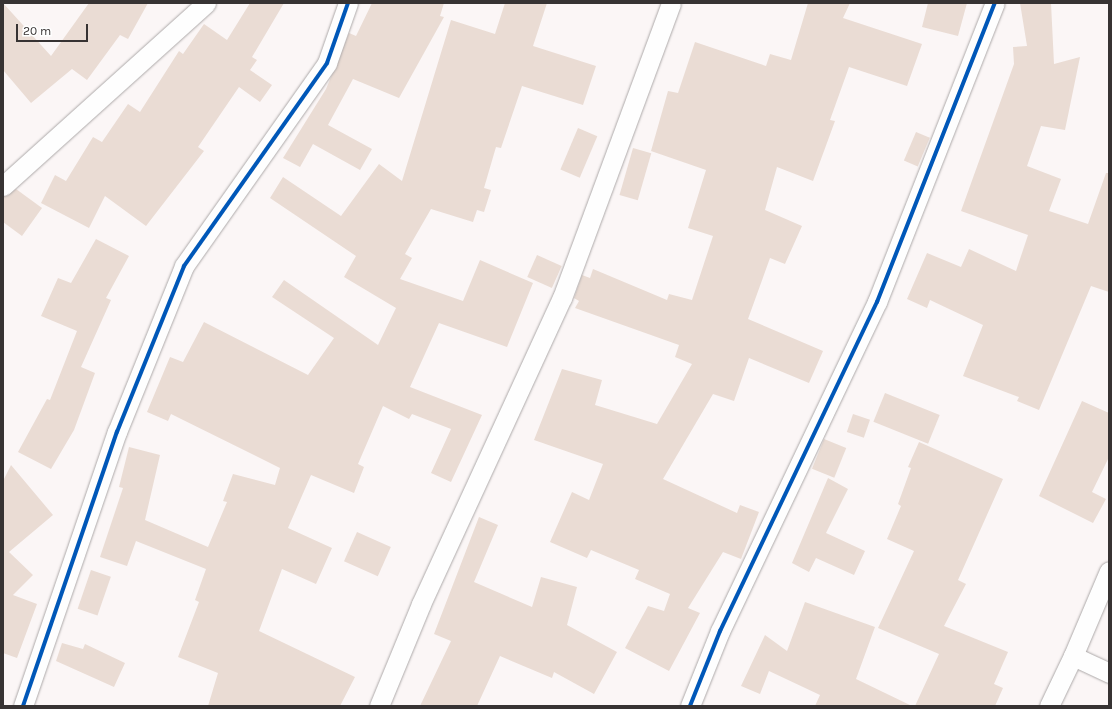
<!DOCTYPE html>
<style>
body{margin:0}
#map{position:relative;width:1112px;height:709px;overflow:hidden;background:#fbf6f6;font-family:Karla,sans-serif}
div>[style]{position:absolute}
.building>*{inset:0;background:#eadcd4;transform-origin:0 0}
.roads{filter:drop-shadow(0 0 1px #ada9a9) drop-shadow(0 0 1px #ada9a9)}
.minor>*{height:19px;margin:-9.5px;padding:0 9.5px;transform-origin:9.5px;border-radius:9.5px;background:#fefefe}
.cycleway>*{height:4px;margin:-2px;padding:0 2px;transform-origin:2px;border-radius:2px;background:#0057b8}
span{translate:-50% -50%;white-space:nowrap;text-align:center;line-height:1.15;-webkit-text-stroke:3.5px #fff;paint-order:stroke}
.frame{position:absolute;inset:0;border:4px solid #373333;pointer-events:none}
.scale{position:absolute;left:16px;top:24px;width:72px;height:18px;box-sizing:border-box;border:2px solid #373333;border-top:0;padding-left:5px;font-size:12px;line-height:14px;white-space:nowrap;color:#373333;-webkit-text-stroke:3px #fff;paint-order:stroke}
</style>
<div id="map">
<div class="building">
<div style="clip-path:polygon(3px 3px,51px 56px,89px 3px,148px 3px,128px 39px,120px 35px,87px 80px,72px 69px,31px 103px,3px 70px)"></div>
<div style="clip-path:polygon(250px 3px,284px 3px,252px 57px,257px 60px,250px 70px,272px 85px,260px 102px,239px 87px,198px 147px,204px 151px,146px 226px,105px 196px,89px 228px,41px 203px,55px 175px,66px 181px,93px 137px,102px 142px,128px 104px,140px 112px,179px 51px,183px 54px,204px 24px,227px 40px)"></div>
<div style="clip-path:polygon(372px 3px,444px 3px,440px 16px,444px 17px,399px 98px,353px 79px,328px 125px,372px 149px,360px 170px,313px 144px,300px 167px,283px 158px,326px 89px,349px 33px,356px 36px)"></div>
<div style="clip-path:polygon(505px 3px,547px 3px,533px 46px,596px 66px,583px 105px,522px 86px,501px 148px,496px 147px,484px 188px,491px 190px,484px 212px,477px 210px,473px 222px,431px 209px,405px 254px,412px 258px,400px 279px,463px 301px,480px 260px,533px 283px,507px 347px,439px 323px,410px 387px,482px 415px,451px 482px,431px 473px,451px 429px,412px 414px,409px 419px,383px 406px,358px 464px,364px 467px,354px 493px,311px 475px,288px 528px,332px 548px,316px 584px,282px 569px,259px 631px,355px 677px,340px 706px,208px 706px,218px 673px,178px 657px,199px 602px,195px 600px,206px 569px,136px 541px,127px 566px,100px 557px,123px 488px,119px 487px,129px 447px,160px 455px,145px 520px,208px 547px,227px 502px,223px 501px,233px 474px,275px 485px,280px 468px,171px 414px,168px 421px,147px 412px,170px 357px,183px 362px,204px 322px,308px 375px,334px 338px,272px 297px,284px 280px,378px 345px,396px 308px,344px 277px,356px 256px,270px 198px,283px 177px,341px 216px,379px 164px,402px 181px,451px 20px,495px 34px)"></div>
<div style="clip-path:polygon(808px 3px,850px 3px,843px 18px,922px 44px,907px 86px,849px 67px,830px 120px,835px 121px,813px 181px,777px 167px,765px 210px,802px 226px,785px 264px,770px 258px,748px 319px,823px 351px,809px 383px,749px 358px,734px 401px,713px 394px,663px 479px,737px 513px,740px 505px,759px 512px,741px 559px,723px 552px,688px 608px,700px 613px,669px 671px,625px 648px,648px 606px,664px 611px,670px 594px,635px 579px,639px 570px,591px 550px,587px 558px,550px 542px,572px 492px,589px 500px,603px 464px,534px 440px,562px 369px,602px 380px,595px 405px,657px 424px,692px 364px,675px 357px,679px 345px,575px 308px,579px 301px,574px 298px,582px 275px,590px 278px,593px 269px,667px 300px,669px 294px,692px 300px,713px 236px,688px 228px,706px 170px,651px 151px,668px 91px,678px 93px,695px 42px,766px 66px,770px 54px,791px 60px)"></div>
<div style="clip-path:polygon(928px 3px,967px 3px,958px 36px,922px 27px)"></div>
<div style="clip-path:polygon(1020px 3px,1051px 3px,1054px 64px,1080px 57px,1065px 130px,1041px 126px,1027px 166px,1061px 179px,1049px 211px,1088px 224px,1106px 173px,1109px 173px,1109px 292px,1091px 286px,1039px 410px,1017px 401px,1019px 397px,963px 376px,983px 325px,930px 300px,927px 308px,907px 299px,927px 253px,961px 267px,969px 249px,1016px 271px,1028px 235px,961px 211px,1014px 64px,1013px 47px,1027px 46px)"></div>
<div style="left:578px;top:128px;width:21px;height:45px;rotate:23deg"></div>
<div style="left:916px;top:132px;width:15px;height:31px;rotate:23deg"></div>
<div style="left:633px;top:148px;width:19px;height:49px;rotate:16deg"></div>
<div style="clip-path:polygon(16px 189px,42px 208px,22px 236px,3px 222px,3px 197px)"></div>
<div style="clip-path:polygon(96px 239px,129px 256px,106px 298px,111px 300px,81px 367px,95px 373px,74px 430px,51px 469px,18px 452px,47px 399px,50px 400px,77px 331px,41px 316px,58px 278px,71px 283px)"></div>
<div style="left:537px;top:255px;width:27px;height:24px;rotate:24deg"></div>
<div style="left:885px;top:393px;width:59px;height:31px;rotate:22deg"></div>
<div style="clip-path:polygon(1082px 401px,1109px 413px,1109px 457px,1092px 492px,1106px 499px,1093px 523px,1039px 496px)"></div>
<div style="left:853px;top:414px;width:18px;height:19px;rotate:19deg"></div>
<div style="left:824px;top:439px;width:24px;height:32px;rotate:22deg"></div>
<div style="clip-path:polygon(919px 442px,1003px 479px,958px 580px,966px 584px,944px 626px,1008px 652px,994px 684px,1003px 688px,995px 706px,915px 706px,939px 654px,878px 628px,914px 551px,887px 539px,901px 506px,898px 504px,911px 468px,908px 467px)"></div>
<div style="clip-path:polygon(11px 465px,53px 515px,9px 552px,33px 575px,13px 595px,37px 604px,17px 658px,3px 653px,3px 481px)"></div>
<div style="clip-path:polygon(828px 478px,848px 489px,826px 533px,865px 551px,854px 575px,816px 558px,809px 572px,792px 563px)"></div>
<div style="clip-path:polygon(479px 517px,498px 525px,474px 582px,532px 607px,541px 577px,577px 587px,567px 625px,617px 652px,594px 694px,554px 672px,552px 678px,500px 656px,477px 706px,420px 706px,451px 641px,434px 634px)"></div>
<div style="left:357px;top:532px;width:37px;height:32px;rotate:24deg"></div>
<div style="left:91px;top:570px;width:21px;height:41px;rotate:19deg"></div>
<div style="clip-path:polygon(805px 602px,875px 627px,856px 679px,912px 706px,815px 706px,820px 695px,769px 671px,760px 694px,741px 686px,765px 635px,787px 651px)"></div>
<div style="clip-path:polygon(62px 643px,83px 649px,85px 644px,125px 663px,114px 687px,56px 661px)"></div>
</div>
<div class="roads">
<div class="minor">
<div style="left:3px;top:186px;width:273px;rotate:-42deg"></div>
<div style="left:1073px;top:656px;width:92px;rotate:-67deg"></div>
<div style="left:23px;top:706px;width:290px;rotate:-71.1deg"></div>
<div style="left:117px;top:432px;width:179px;rotate:-68deg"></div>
<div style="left:184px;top:266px;width:248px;rotate:-54.8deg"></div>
<div style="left:327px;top:63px;width:64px;rotate:-70.7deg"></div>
<div style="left:379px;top:706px;width:110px;rotate:-67.6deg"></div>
<div style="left:421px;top:604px;width:337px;rotate:-65.3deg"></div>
<div style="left:562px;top:298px;width:314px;rotate:-69.7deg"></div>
<div style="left:690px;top:706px;width:81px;rotate:-68.2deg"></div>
<div style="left:720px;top:631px;width:365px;rotate:-64.5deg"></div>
<div style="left:877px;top:302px;width:321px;rotate:-68.5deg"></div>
<div style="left:1049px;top:706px;width:55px;rotate:-64.4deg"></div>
<div style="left:1073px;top:656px;width:40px;rotate:25deg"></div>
</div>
</div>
<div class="cycleway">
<div style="left:23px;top:706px;width:290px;rotate:-71.1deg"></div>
<div style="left:117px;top:432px;width:179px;rotate:-68deg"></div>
<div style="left:184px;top:266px;width:248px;rotate:-54.8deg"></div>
<div style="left:327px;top:63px;width:64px;rotate:-70.7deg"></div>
<div style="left:690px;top:706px;width:81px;rotate:-68.2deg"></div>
<div style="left:720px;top:631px;width:365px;rotate:-64.5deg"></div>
<div style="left:877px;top:302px;width:321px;rotate:-68.5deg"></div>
</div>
<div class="frame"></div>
<div class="scale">20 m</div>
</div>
